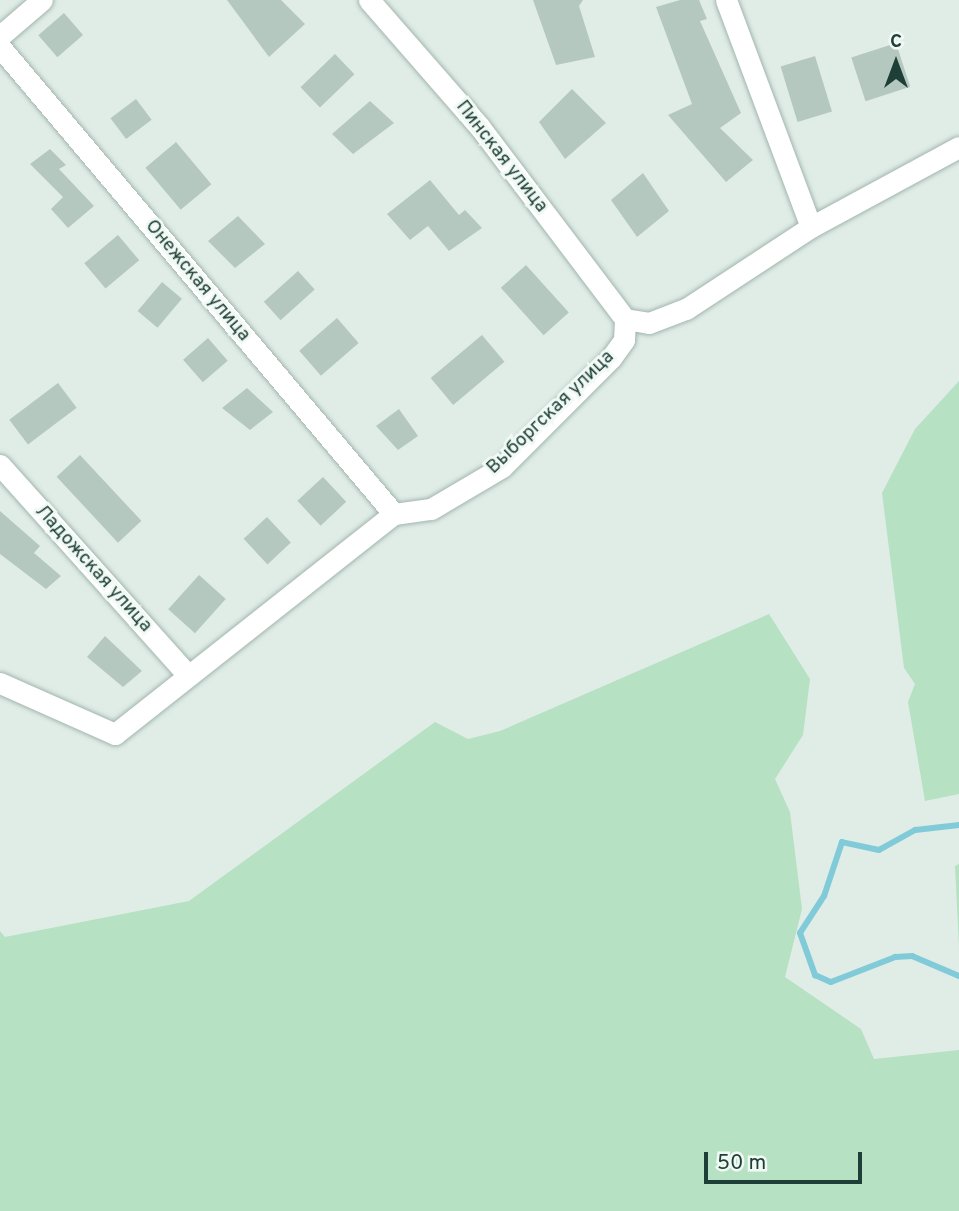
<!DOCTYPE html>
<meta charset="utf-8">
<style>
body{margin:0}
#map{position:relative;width:959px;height:1211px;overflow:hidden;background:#e0ede7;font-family:Overpass,sans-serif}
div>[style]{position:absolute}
.green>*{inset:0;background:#b6e1c2}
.stream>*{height:6px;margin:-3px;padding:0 3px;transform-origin:3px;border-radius:3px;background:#81cbd9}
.building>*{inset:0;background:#b5c8c0;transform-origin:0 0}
.roads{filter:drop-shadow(0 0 2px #a2b5af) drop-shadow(0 0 2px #a2b5af)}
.minor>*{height:21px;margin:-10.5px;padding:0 10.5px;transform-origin:10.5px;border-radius:10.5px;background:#fff}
span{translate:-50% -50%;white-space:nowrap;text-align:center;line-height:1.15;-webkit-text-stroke:6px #f1f9f5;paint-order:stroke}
.street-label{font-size:19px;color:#1e3f37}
.north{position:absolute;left:861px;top:28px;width:70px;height:70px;-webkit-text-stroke:5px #f1f9f5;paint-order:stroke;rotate:0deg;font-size:19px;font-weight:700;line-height:28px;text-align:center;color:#1e3f37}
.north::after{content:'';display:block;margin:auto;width:24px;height:32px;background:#1e3f37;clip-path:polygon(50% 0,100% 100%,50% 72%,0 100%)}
.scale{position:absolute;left:704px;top:1152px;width:158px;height:32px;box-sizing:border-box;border:4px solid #1e3f37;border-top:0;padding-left:9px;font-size:21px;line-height:24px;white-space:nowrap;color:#1e3f37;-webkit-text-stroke:5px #f1f9f5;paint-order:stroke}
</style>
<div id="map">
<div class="green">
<div style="clip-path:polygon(959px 381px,959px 794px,925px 801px,908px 702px,915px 684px,904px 668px,882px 493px,915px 429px)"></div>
<div style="clip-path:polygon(769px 614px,810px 679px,803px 735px,775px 779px,790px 812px,802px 909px,785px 977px,861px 1029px,874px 1059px,959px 1050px,959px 1211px,0 1211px,0 931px,5px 937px,189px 901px,435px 722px,468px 739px,500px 731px)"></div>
<div style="clip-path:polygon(959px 864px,959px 947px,955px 866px)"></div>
</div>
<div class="stream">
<div style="left:959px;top:825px;width:44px;rotate:173.5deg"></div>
<div style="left:915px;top:830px;width:41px;rotate:150.9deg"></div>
<div style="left:879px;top:850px;width:38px;rotate:-168deg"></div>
<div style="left:842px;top:842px;width:57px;rotate:108.4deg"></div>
<div style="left:824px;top:896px;width:44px;rotate:123deg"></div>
<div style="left:800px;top:933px;width:45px;rotate:70.3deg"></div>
<div style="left:815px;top:975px;width:17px;rotate:24deg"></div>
<div style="left:831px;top:982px;width:69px;rotate:-21.3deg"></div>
<div style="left:895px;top:957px;width:17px;rotate:-3deg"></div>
<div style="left:912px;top:956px;width:51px;rotate:23.1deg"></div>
</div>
<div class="building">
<div style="clip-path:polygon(227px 0,281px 0,305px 24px,269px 57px)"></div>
<div style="clip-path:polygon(533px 0,583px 0,579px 6px,595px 57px,556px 65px)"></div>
<div style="clip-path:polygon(680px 0,699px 0,707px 19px,700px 21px,741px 113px,720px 128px,753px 160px,726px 182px,668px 115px,692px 104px,656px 7px)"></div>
<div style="left:64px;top:13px;width:29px;height:34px;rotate:49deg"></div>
<div style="left:896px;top:43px;width:46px;height:47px;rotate:72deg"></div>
<div style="left:335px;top:54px;width:28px;height:48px;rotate:46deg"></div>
<div style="left:815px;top:56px;width:58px;height:36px;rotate:73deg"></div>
<div style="clip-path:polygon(572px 89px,606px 123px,565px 159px,539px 122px)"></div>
<div style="left:136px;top:99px;width:26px;height:32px;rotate:53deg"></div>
<div style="clip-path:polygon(370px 101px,394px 123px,353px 154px,332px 134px)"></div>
<div style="left:176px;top:142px;width:55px;height:40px;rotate:50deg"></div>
<div style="clip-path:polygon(50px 149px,66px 165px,59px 169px,94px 206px,68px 228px,51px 209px,63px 197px,30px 164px)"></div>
<div style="clip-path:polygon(643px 173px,669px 211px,637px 237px,611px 200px)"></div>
<div style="clip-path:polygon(430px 180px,459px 215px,465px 210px,482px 228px,449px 251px,428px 226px,410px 240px,387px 214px)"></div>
<div style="clip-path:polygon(238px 216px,265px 244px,235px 268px,208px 241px)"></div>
<div style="left:118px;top:235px;width:33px;height:44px;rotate:50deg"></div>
<div style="left:526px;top:265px;width:64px;height:34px;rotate:48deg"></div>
<div style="left:298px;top:271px;width:25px;height:46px;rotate:48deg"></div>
<div style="left:162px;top:282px;width:26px;height:38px;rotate:40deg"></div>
<div style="left:337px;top:318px;width:33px;height:50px;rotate:49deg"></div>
<div style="left:482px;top:335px;width:35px;height:67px;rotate:50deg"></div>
<div style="left:208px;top:338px;width:30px;height:33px;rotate:49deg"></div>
<div style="left:58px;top:383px;width:31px;height:61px;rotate:53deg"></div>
<div style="clip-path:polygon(247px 388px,273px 412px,250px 430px,222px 408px)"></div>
<div style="clip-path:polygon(399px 409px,418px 436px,398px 450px,376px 426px)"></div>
<div style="left:80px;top:455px;width:90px;height:32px;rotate:47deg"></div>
<div style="left:323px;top:477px;width:34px;height:35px;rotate:47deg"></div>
<div style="clip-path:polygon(0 511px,40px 546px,34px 553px,61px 576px,46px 589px,0 554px)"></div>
<div style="left:267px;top:517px;width:35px;height:32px;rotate:47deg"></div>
<div style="left:199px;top:575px;width:36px;height:46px;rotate:42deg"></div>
<div style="clip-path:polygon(105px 636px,142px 671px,123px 687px,87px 657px)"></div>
</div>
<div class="roads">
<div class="minor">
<div style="left:369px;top:0;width:167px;rotate:48.9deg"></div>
<div style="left:479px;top:126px;width:242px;rotate:52.9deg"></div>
<div style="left:726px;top:0;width:242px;rotate:69.5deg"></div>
<div style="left:0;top:36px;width:55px;rotate:-40.6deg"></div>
<div style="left:0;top:47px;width:611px;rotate:49.85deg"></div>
<div style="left:625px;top:319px;width:24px;rotate:9deg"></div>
<div style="left:649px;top:323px;width:40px;rotate:-21deg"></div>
<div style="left:686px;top:309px;width:149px;rotate:-33.3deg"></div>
<div style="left:811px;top:227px;width:168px;rotate:-28.4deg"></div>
<div style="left:0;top:465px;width:280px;rotate:48.2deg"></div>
<div style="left:0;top:683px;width:126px;rotate:23.9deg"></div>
<div style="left:115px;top:734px;width:355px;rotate:-38.3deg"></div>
<div style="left:394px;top:514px;width:37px;rotate:-8deg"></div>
<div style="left:431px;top:509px;width:82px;rotate:-30.6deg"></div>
<div style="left:502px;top:467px;width:154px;rotate:-45deg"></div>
<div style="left:611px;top:358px;width:22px;rotate:-54deg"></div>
<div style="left:624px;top:340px;width:21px;rotate:-87deg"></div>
</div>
</div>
<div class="street-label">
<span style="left:501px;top:157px;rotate:52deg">Пинская улица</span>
<span style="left:197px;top:281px;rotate:50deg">Онежская улица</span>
<span style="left:551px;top:413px;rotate:-44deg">Выборгская улица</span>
<span style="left:93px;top:569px;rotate:48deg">Ладожская улица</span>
</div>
<div class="north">С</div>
<div class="scale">50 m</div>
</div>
